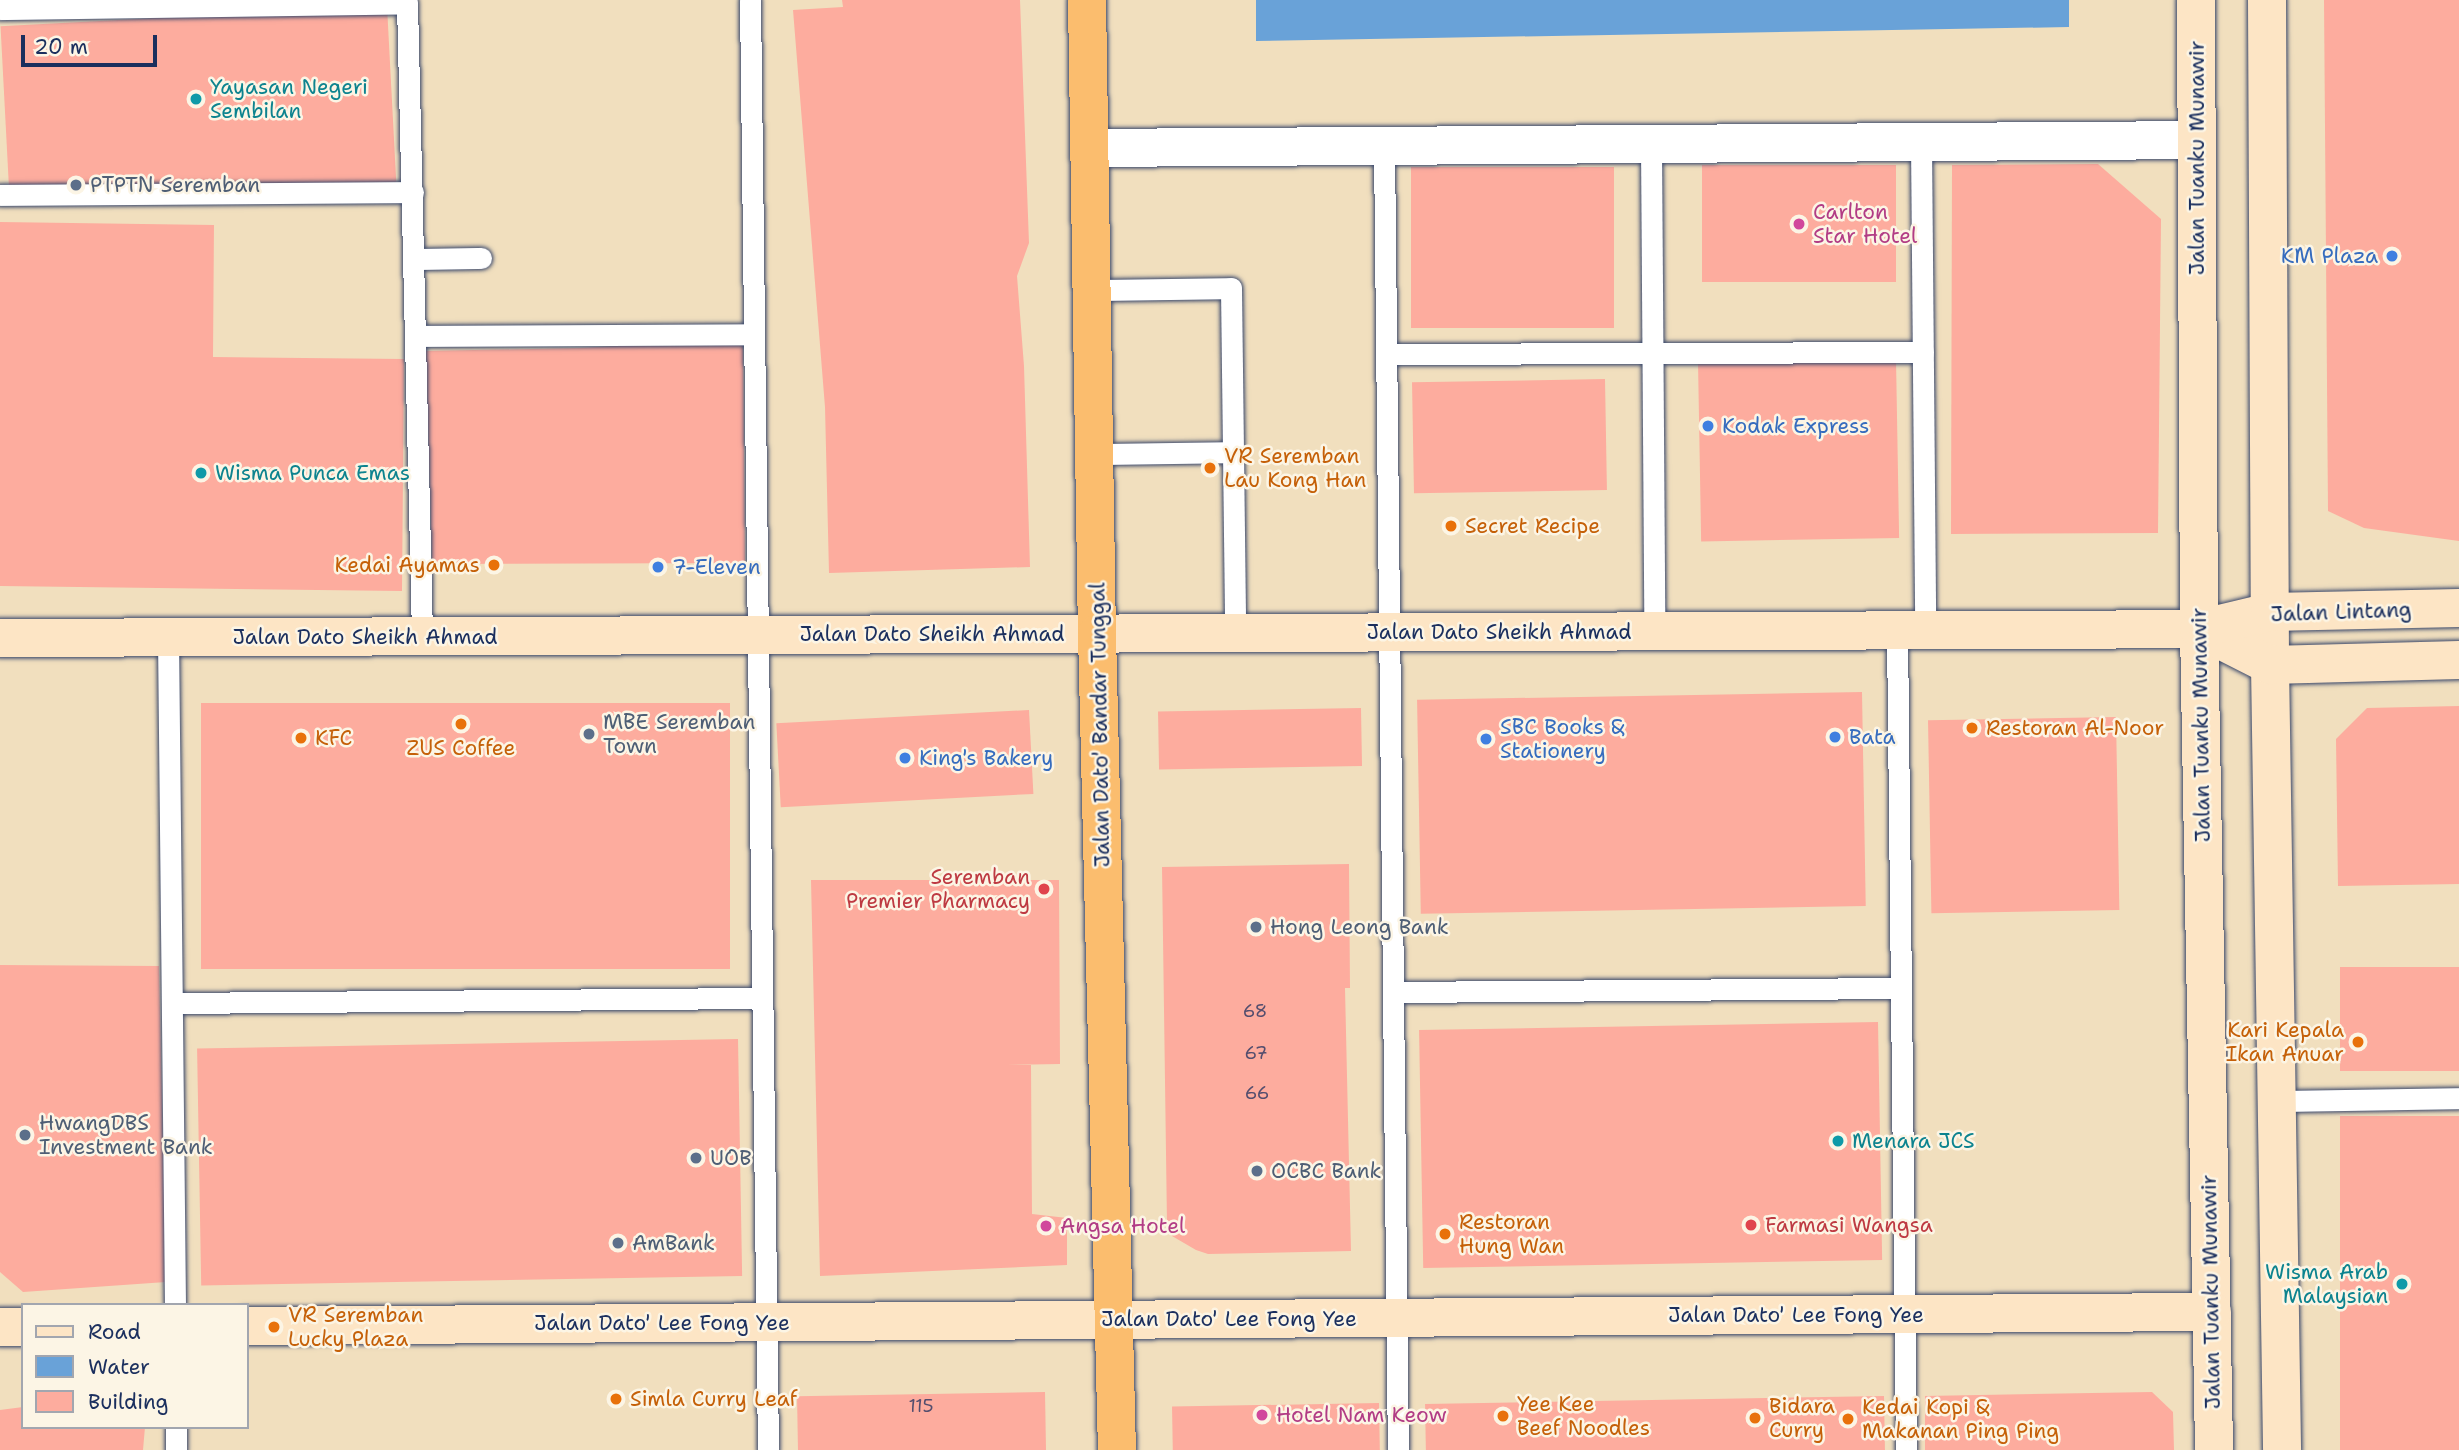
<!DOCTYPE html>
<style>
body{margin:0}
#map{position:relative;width:2459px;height:1450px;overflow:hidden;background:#f1dfbe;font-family:"Shantell Sans",sans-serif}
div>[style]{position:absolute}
.water>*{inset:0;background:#69a2d8}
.building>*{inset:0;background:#fdac9e;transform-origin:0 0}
.roads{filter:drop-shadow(0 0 2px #3b496c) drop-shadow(0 0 2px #3b496c)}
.lane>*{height:21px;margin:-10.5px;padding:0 10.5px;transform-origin:10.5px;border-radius:10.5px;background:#fff}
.street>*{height:38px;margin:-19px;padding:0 19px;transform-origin:19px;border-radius:19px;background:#fff}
.secondary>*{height:38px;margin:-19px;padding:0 19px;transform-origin:19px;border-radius:19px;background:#fde5c5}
.highway>*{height:38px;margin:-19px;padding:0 19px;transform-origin:19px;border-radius:19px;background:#fbbd6e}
.dots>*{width:19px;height:19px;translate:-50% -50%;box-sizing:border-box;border:4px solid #fcf5e5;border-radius:50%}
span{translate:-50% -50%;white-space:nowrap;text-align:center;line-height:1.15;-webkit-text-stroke:5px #fcf5e5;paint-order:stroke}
.number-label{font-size:18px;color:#544e6e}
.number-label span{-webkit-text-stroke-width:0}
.culture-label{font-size:21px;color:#0d838f}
.left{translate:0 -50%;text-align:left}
.right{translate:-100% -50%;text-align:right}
.street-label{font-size:21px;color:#1b2f5e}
.service-label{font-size:21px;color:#4e5e75}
.hotel-label{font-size:21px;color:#b23c85}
.shop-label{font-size:21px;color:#366cbe}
.food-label{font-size:21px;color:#c56008}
.health-label{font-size:21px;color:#be3a42}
.legend{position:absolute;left:21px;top:1303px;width:228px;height:126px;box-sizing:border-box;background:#fcf5e5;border:2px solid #a2a6af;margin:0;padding:9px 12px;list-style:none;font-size:21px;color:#1b2f5e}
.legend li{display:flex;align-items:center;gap:14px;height:35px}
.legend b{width:35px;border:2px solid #a2a6af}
.scale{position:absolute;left:21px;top:35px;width:136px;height:32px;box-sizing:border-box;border:4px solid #1b2f5e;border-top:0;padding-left:9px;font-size:21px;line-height:24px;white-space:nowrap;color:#1b2f5e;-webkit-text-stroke:5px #fcf5e5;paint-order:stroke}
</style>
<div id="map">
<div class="water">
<div style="clip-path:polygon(1256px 0,2069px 0,2069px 27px,1256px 41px)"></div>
</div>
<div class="building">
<div style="clip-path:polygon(842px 0,1020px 0,1029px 243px,1017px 276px,1024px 366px,1030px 567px,829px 573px,825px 407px,793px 10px,843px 7px)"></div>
<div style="clip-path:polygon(2324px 0,2459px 0,2459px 541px,2364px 528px,2328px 511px)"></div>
<div style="left:387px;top:6px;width:176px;height:387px;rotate:87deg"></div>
<div style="clip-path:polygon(2098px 164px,2161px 219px,2158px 533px,1951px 534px,1952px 165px)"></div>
<div style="left:1896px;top:165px;width:117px;height:194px;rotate:90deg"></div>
<div style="left:1614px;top:167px;width:161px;height:203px;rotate:90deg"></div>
<div style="clip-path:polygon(0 222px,214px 225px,213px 357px,404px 359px,402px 591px,0 586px)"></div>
<div style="clip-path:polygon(743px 339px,745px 563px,432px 564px,426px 351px,579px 348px)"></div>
<div style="left:1896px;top:359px;width:179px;height:198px;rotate:89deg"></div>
<div style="left:1605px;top:379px;width:111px;height:193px;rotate:89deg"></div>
<div style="left:1862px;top:692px;width:214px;height:445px;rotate:89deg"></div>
<div style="left:201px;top:703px;width:529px;height:266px"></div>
<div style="clip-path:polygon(2459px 706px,2459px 884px,2338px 886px,2336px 739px,2367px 708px)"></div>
<div style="left:1361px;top:708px;width:58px;height:203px;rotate:89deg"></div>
<div style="left:1029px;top:710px;width:84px;height:253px;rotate:87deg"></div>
<div style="left:2116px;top:717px;width:193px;height:188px;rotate:89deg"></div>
<div style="clip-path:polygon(1349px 864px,1350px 988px,1345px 988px,1351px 1251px,1208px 1254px,1196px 1250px,1172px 1236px,1167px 1224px,1162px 867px)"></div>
<div style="clip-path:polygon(811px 880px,1059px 880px,1060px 1064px,1007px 1065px,1031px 1065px,1032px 1214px,1067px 1218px,1067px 1265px,820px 1276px)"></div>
<div style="clip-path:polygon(0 965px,159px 966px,166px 1282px,23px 1292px,0 1272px)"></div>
<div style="left:2459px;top:967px;width:104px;height:119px;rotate:90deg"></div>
<div style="left:1878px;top:1022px;width:238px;height:459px;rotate:89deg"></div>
<div style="left:738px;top:1039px;width:237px;height:541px;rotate:89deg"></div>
<div style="left:2459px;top:1116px;width:334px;height:119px;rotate:90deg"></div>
<div style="left:1045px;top:1392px;width:58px;height:248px;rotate:89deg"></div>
<div style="clip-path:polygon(2152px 1392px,2173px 1412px,2174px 1450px,1925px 1450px,1925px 1396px)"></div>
<div style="left:1884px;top:1396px;width:54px;height:459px;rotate:89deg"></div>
<div style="left:1379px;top:1403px;width:47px;height:207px;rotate:89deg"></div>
<div style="clip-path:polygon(23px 1407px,23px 1427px,145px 1427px,143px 1450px,0 1450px,0 1410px)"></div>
</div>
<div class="roads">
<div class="lane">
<div style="left:750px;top:0;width:1450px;rotate:89.29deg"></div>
<div style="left:0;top:9px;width:407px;rotate:-0.8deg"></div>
<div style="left:407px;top:3px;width:633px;rotate:88.64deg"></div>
<div style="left:1921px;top:142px;width:488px;rotate:89.5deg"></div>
<div style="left:1651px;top:144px;width:488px;rotate:89.6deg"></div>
<div style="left:1384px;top:145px;width:1305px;rotate:89.39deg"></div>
<div style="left:0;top:195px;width:413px;rotate:-0.4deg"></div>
<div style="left:414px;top:259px;width:67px;rotate:-0.9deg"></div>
<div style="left:1092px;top:290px;width:139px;rotate:-0.8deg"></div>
<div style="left:1231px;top:288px;width:345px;rotate:89.3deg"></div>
<div style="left:416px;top:336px;width:338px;rotate:-0.3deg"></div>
<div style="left:1386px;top:354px;width:537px;rotate:-0.21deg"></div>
<div style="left:1095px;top:454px;width:139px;rotate:-0.8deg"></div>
<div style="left:1897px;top:631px;width:819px;rotate:89.37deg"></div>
<div style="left:168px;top:637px;width:668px;rotate:89.4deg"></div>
<div style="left:1393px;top:992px;width:507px;rotate:-0.45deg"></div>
<div style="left:172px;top:1003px;width:589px;rotate:-0.49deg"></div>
<div style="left:2277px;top:1101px;width:182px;rotate:-0.9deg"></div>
<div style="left:176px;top:1427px;width:23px;rotate:90deg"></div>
</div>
<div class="street">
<div style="left:1089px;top:148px;width:1108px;rotate:-0.41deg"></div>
</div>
<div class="secondary">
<div style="left:2196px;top:0;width:629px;rotate:89.73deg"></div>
<div style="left:2199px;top:629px;width:821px;rotate:88.95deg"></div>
<div style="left:2267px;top:0;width:665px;rotate:89.74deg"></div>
<div style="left:2270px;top:665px;width:785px;rotate:89.12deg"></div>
<div style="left:2199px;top:629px;width:80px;rotate:26.9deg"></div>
<div style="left:2270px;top:665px;width:189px;rotate:-1.5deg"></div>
<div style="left:0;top:638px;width:2199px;rotate:-0.23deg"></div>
<div style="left:2199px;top:629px;width:73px;rotate:-13.5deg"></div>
<div style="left:2270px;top:612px;width:189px;rotate:-1.2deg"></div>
<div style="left:247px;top:1326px;width:1965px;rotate:-0.41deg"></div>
<div style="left:0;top:1327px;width:23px"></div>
</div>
<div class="highway">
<div style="left:1087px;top:0;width:634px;rotate:89.1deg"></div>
<div style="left:1097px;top:634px;width:816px;rotate:88.6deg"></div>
</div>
</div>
<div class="dots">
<div style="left:196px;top:99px;background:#0f9aa8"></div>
<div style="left:76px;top:185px;background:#5c6f8a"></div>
<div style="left:1799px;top:224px;background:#d1479c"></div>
<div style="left:2392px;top:256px;background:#3f7fe0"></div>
<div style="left:1708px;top:426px;background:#3f7fe0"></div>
<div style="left:1210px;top:468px;background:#e8710a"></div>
<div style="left:201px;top:473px;background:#0f9aa8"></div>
<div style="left:1451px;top:526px;background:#e8710a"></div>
<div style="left:494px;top:565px;background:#e8710a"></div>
<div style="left:658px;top:567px;background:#3f7fe0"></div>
<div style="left:461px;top:724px;background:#e8710a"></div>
<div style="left:1972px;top:728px;background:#e8710a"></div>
<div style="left:589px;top:734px;background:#5c6f8a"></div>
<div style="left:1835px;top:737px;background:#3f7fe0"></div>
<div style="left:301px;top:738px;background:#e8710a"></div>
<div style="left:1486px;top:739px;background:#3f7fe0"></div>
<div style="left:905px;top:758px;background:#3f7fe0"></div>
<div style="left:1044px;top:889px;background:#e0444e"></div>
<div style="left:1256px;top:927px;background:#5c6f8a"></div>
<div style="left:2358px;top:1042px;background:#e8710a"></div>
<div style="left:25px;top:1135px;background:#5c6f8a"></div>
<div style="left:1838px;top:1141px;background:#0f9aa8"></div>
<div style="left:696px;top:1158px;background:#5c6f8a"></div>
<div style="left:1257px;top:1171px;background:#5c6f8a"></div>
<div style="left:1751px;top:1225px;background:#e0444e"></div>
<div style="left:1046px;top:1226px;background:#d1479c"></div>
<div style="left:1445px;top:1234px;background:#e8710a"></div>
<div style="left:618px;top:1243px;background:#5c6f8a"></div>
<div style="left:2402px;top:1284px;background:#0f9aa8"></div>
<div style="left:274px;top:1327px;background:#e8710a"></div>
<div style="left:616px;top:1399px;background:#e8710a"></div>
<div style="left:1262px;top:1415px;background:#d1479c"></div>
<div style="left:1503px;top:1416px;background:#e8710a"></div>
<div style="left:1755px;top:1418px;background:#e8710a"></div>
<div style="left:1848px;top:1419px;background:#e8710a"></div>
</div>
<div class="number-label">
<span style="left:1255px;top:1011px">68</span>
<span style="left:1256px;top:1053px">67</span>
<span style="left:1257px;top:1093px">66</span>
<span style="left:921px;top:1406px">115</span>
</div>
<div class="culture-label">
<span class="left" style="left:210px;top:99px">Yayasan Negeri<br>Sembilan</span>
<span class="left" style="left:215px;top:473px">Wisma Punca Emas</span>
<span class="left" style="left:1852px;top:1141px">Menara JCS</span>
<span class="right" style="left:2388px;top:1284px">Wisma Arab<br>Malaysian</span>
</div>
<div class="street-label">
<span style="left:2197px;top:158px;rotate:-90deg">Jalan Tuanku Munawir</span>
<span style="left:2341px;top:612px;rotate:-2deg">Jalan Lintang</span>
<span style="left:1499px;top:632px">Jalan Dato Sheikh Ahmad</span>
<span style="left:932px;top:634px">Jalan Dato Sheikh Ahmad</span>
<span style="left:365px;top:637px">Jalan Dato Sheikh Ahmad</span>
<span style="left:1100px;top:725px;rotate:-91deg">Jalan Dato' Bandar Tunggal</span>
<span style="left:2201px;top:725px;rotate:-91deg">Jalan Tuanku Munawir</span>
<span style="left:2211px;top:1292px;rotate:-91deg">Jalan Tuanku Munawir</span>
<span style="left:1796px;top:1315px">Jalan Dato' Lee Fong Yee</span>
<span style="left:1229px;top:1319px">Jalan Dato' Lee Fong Yee</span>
<span style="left:662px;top:1323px">Jalan Dato' Lee Fong Yee</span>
</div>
<div class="service-label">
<span class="left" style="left:90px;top:185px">PTPTN Seremban</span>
<span class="left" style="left:603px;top:734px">MBE Seremban<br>Town</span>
<span class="left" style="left:1270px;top:927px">Hong Leong Bank</span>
<span class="left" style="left:39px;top:1135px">HwangDBS<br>Investment Bank</span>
<span class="left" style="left:710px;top:1158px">UOB</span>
<span class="left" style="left:1271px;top:1171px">OCBC Bank</span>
<span class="left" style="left:632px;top:1243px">AmBank</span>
</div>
<div class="hotel-label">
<span class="left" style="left:1813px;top:224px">Carlton<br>Star Hotel</span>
<span class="left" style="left:1060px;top:1226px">Angsa Hotel</span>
<span class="left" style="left:1276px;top:1415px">Hotel Nam Keow</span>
</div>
<div class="shop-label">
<span class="right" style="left:2378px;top:256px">KM Plaza</span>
<span class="left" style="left:1722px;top:426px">Kodak Express</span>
<span class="left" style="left:672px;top:567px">7-Eleven</span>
<span class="left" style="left:1500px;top:739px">SBC Books &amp;<br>Stationery</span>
<span class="left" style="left:1849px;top:737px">Bata</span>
<span class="left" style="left:919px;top:758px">King's Bakery</span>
</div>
<div class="food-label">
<span class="left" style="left:1224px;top:468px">VR Seremban<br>Lau Kong Han</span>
<span class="left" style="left:1465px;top:526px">Secret Recipe</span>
<span class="right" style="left:480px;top:565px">Kedai Ayamas</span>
<span class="left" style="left:1986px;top:728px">Restoran Al-Noor</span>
<span class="left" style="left:315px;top:738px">KFC</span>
<span style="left:461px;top:748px">ZUS Coffee</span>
<span class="right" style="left:2344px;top:1042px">Kari Kepala<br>Ikan Anuar</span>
<span class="left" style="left:1459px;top:1234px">Restoran<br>Hung Wan</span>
<span class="left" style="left:288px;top:1327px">VR Seremban<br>Lucky Plaza</span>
<span class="left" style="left:630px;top:1399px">Simla Curry Leaf</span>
<span class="left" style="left:1517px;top:1416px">Yee Kee<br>Beef Noodles</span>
<span class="left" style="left:1769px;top:1418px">Bidara<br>Curry</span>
<span class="left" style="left:1862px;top:1419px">Kedai Kopi &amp;<br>Makanan Ping Ping</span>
</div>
<div class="health-label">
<span class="right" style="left:1030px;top:889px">Seremban<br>Premier Pharmacy</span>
<span class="left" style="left:1765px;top:1225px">Farmasi Wangsa</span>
</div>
<ul class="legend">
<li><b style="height:9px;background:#fde5c5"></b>Road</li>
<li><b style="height:19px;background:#69a2d8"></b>Water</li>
<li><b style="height:19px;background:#fdac9e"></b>Building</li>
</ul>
<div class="scale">20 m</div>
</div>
